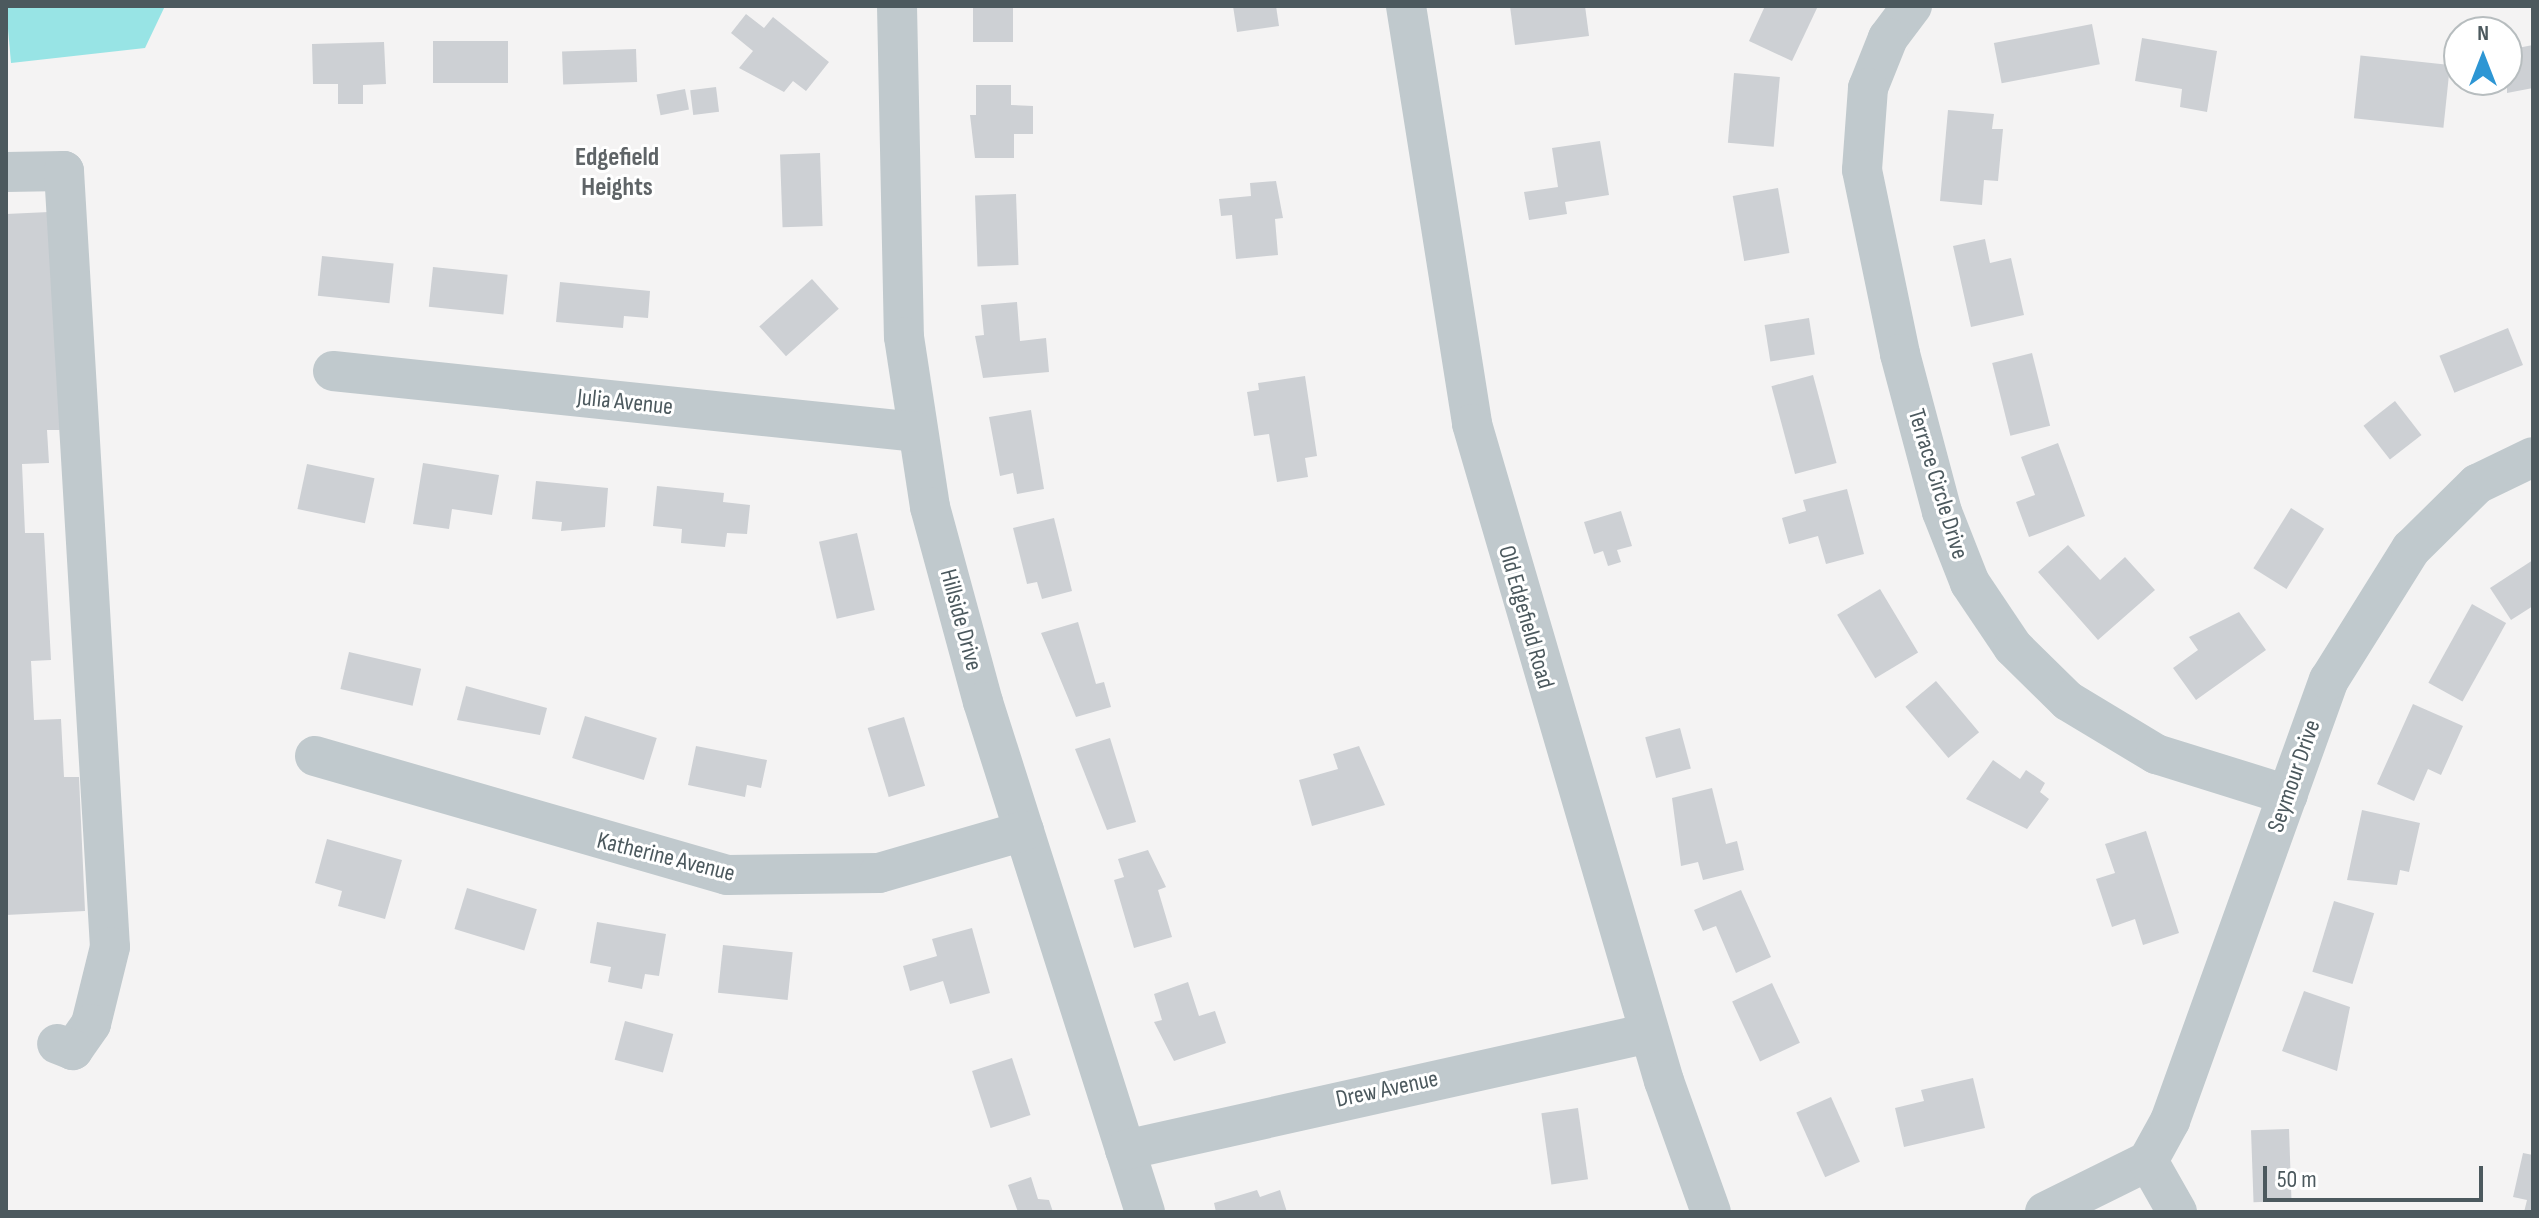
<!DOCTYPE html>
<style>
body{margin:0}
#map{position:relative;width:2539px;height:1218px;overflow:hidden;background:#f4f3f3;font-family:"Sofia Sans Condensed",sans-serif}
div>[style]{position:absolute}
.water>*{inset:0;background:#98e4e5}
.building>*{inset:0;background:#cdd0d4;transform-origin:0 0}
.minor>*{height:40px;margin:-20px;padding:0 20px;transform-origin:20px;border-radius:20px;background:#c0c9cd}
span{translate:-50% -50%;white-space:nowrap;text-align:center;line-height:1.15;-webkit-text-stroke:6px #fff;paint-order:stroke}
.street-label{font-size:24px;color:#4c595e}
.neighbourhood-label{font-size:26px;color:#5f6467;font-weight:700}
.frame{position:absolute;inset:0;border:8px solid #4c595e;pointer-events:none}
.north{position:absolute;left:2443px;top:16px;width:80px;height:80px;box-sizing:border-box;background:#fff;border:2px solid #b7bdbf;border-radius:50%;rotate:0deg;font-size:22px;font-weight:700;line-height:32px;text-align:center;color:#4c595e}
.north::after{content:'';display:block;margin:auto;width:28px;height:36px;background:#2d96d4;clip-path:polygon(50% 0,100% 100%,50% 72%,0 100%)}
.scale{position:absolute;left:2263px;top:1166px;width:220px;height:36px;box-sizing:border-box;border:4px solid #4c595e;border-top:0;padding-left:10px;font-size:24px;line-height:28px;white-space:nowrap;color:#4c595e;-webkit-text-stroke:6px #fff;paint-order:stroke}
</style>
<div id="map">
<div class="water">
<div style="clip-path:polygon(6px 6px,165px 6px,145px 48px,11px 63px)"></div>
</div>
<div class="building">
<div style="left:973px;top:6px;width:40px;height:36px"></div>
<div style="clip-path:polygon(1233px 6px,1276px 6px,1279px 26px,1237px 32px)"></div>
<div style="clip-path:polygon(1510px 6px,1585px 6px,1589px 36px,1515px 45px)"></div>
<div style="clip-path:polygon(1765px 6px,1818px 6px,1792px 61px,1749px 41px)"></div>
<div style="clip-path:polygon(746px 14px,764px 28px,773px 17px,829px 62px,806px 91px,793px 81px,784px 92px,739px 68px,753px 51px,731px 33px)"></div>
<div style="left:2092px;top:24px;width:41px;height:100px;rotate:79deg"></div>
<div style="clip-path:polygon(2142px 38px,2217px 51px,2207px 112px,2180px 107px,2182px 89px,2135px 81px)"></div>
<div style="left:433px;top:41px;width:75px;height:42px"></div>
<div style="clip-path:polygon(384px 42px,386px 84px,363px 85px,363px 104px,338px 104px,338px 84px,313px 84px,312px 44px)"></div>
<div style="clip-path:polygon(2533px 45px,2533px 88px,2507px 93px,2507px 50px)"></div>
<div style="left:636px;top:49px;width:33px;height:74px;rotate:88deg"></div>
<div style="left:2450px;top:65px;width:63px;height:90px;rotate:96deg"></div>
<div style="left:1734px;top:73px;width:46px;height:70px;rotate:5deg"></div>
<div style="clip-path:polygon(976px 85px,1011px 85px,1011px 105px,1033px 106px,1033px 134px,1014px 134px,1014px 158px,975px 158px,970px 115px,976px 115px)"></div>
<div style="left:716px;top:87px;width:25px;height:26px;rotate:83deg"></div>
<div style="left:685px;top:89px;width:21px;height:29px;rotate:79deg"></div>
<div style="clip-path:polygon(1948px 110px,1994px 114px,1992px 129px,2003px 129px,1998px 181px,1984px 180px,1982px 205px,1940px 201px)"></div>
<div style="clip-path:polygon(1600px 141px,1609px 195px,1565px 202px,1567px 214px,1529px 220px,1524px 192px,1558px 187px,1552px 148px)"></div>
<div style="left:820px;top:153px;width:73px;height:40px;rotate:88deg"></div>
<div style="clip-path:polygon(1276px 181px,1283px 218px,1275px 219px,1278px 255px,1236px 259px,1232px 215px,1221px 216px,1219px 199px,1251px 196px,1250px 183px)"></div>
<div style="left:1778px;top:188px;width:66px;height:46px;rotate:80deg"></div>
<div style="left:1016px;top:194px;width:71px;height:41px;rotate:88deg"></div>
<div style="clip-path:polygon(49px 212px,61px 430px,47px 430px,49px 463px,22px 464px,25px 533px,44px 533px,51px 660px,31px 661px,34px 720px,61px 719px,64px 777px,79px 777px,85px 911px,6px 915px,6px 214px)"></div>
<div style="clip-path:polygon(1985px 239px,1990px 263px,2011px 258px,2024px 315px,1971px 327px,1953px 246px)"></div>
<div style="left:322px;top:256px;width:72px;height:40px;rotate:6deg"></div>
<div style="left:433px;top:267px;width:75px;height:40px;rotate:6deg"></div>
<div style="left:812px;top:279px;width:40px;height:71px;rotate:48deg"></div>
<div style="clip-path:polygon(560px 282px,650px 291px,648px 318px,624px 316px,623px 328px,556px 322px)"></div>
<div style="clip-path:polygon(1017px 302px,1020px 341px,1046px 338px,1049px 372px,983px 378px,975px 336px,984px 335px,981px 305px)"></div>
<div style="left:1809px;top:318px;width:37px;height:45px;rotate:81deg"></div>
<div style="left:2508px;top:328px;width:40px;height:74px;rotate:68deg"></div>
<div style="left:2032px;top:353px;width:75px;height:41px;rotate:76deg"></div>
<div style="left:1813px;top:375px;width:91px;height:43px;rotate:75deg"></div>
<div style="clip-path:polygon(1305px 376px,1317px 456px,1305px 458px,1308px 477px,1277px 482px,1269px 434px,1254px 436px,1247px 392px,1259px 390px,1258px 383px)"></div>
<div style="left:2395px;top:401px;width:43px;height:40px;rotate:52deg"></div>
<div style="clip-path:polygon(1031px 410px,1044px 489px,1017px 494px,1013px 473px,1000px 476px,989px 417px)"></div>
<div style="clip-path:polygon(2058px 443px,2085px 516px,2029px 537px,2016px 502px,2035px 495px,2021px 457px)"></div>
<div style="clip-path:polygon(423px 463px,499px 475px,492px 515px,452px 509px,449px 529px,413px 524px)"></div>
<div style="left:307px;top:464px;width:69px;height:46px;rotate:12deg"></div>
<div style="clip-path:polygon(536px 481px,608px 488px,605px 527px,561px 531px,562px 522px,532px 519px)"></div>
<div style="clip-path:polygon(657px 486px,724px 493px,723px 502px,750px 505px,747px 534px,727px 533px,725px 547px,681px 543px,682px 529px,653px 526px)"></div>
<div style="clip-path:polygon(1847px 489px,1864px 554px,1826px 564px,1818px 536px,1789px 544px,1782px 518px,1806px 511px,1803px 500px)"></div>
<div style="left:2291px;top:508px;width:39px;height:71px;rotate:32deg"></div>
<div style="clip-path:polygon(1621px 511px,1632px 546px,1617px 550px,1621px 562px,1608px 566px,1603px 551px,1594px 554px,1584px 522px)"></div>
<div style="clip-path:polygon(1054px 518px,1072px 591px,1042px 599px,1037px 582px,1027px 584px,1013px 528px)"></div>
<div style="left:857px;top:533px;width:79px;height:39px;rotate:77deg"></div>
<div style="clip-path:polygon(2068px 545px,2100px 580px,2125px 557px,2155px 590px,2098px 640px,2038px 572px)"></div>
<div style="clip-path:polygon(2533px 560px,2533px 606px,2511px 620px,2490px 588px)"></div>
<div style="left:1880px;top:589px;width:74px;height:50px;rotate:59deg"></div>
<div style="left:2472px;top:604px;width:39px;height:90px;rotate:29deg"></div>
<div style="clip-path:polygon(2239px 612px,2266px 650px,2196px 700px,2173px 668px,2198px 650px,2189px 637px)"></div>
<div style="clip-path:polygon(1078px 622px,1096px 684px,1104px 682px,1111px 707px,1076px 717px,1041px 633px)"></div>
<div style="left:349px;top:652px;width:74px;height:38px;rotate:13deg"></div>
<div style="left:1936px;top:681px;width:67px;height:40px;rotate:50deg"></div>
<div style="clip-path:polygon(466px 686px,547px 708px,540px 735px,457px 720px)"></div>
<div style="clip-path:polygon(2413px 704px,2463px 726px,2441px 775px,2428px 769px,2414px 801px,2377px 784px)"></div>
<div style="left:585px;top:716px;width:75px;height:44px;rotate:17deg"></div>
<div style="left:904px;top:717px;width:72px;height:38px;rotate:73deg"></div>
<div style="left:1680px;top:728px;width:42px;height:36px;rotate:75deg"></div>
<div style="clip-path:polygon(1110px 738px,1136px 822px,1107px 830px,1075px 749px)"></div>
<div style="clip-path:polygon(696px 746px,767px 760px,761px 788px,747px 785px,745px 797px,688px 785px)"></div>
<div style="clip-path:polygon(1359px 746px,1385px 805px,1312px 826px,1299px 780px,1338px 769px,1333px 754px)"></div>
<div style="clip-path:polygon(1993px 760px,2020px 779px,2026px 770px,2045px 783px,2040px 792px,2049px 799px,2027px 829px,1966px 799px)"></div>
<div style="clip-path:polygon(1712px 788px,1726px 844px,1737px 841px,1744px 870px,1703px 880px,1698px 862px,1681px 866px,1672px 798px)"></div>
<div style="clip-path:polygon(2362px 810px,2420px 823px,2409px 872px,2400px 870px,2397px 885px,2347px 880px)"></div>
<div style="clip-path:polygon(2146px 831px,2179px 933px,2143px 945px,2135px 919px,2112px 927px,2096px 879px,2115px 873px,2105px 844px)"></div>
<div style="clip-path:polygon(327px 839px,402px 860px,385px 919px,338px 906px,342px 891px,315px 883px)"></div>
<div style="clip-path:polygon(1148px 850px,1166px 887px,1158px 890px,1172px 937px,1134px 948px,1114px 880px,1124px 877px,1118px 859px)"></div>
<div style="left:467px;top:888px;width:73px;height:43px;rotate:17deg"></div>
<div style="clip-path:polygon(1741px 890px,1771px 957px,1736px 973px,1716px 926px,1703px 931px,1694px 910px)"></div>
<div style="left:2334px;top:901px;width:42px;height:74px;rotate:17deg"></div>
<div style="clip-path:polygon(597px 922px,666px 934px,659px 976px,645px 974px,642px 989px,608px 982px,611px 967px,590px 963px)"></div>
<div style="clip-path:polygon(972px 928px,990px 993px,950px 1004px,943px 981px,910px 991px,903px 966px,937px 956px,932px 939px)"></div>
<div style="left:723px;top:945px;width:70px;height:48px;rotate:6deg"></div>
<div style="clip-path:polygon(1188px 982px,1199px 1016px,1215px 1011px,1226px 1043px,1174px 1061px,1154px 1022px,1162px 1020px,1154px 994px)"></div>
<div style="left:1772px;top:983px;width:66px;height:44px;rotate:65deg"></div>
<div style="clip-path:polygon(2304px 991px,2350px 1007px,2337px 1071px,2282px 1051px)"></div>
<div style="left:625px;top:1021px;width:50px;height:40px;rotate:15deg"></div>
<div style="left:1012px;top:1058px;width:60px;height:42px;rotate:72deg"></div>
<div style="clip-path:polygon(1973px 1078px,1985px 1128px,1904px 1147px,1895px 1108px,1924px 1101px,1921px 1090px)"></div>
<div style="left:1831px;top:1097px;width:71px;height:38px;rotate:66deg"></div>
<div style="left:1578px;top:1108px;width:72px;height:37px;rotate:82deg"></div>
<div style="left:2289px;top:1129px;width:72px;height:38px;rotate:88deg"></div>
<div style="clip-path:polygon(2523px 1153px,2533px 1155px,2533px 1212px,2524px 1212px,2527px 1200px,2513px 1197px)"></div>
<div style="clip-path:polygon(1031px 1177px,1038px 1199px,1049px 1200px,1053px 1212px,1018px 1212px,1008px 1185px)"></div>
<div style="clip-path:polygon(1257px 1190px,1260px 1197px,1280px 1190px,1287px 1212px,1216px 1212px,1214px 1203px)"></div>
</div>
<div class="minor">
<div style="left:897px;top:6px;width:331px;rotate:88.8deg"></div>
<div style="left:904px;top:337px;width:172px;rotate:81.3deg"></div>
<div style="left:930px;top:507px;width:202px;rotate:74.8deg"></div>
<div style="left:983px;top:702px;width:535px;rotate:72.38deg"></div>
<div style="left:1406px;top:6px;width:423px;rotate:81deg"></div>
<div style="left:1472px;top:424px;width:684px;rotate:73.71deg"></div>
<div style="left:1664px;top:1081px;width:139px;rotate:70.3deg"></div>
<div style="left:1912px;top:6px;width:40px;rotate:127deg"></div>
<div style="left:1888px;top:38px;width:54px;rotate:111.8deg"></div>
<div style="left:1868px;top:88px;width:82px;rotate:94.2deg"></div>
<div style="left:1862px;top:170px;width:188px;rotate:78.3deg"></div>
<div style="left:1900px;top:354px;width:163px;rotate:75.1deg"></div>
<div style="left:1942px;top:512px;width:76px;rotate:68.5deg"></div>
<div style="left:1970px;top:583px;width:77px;rotate:56.1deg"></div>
<div style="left:2013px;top:647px;width:77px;rotate:44.5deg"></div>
<div style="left:2068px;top:701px;width:103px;rotate:31.1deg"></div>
<div style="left:2156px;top:754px;width:138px;rotate:17.3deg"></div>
<div style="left:6px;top:172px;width:58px;rotate:-1deg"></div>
<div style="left:64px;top:171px;width:777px;rotate:86.61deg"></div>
<div style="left:110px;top:947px;width:79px;rotate:103.9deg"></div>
<div style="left:91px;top:1024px;width:32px;rotate:125deg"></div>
<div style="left:73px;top:1050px;width:17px;rotate:-159deg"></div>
<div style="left:333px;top:371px;width:586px;rotate:5.97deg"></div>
<div style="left:315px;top:756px;width:429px;rotate:16.1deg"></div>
<div style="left:727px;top:875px;width:152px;rotate:-0.8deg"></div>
<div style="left:879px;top:873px;width:151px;rotate:-16.2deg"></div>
<div style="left:1125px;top:1150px;width:537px;rotate:-12.59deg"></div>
<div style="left:2045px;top:1212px;width:115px;rotate:-26.3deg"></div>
<div style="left:2177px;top:1212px;width:59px;rotate:-119.6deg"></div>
<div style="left:2148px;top:1161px;width:46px;rotate:-61.2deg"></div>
<div style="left:2170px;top:1121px;width:469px;rotate:-70.2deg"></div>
<div style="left:2329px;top:680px;width:155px;rotate:-58deg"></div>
<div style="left:2411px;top:549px;width:93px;rotate:-44.6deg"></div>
<div style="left:2477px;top:484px;width:62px;rotate:-25.7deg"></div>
</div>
<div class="street-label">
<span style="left:625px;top:402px;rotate:6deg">Julia Avenue</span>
<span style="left:1938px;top:484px;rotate:73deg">Terrace Circle Drive</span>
<span style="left:1526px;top:617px;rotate:74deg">Old Edgefield Road</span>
<span style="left:961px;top:620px;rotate:75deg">Hillside Drive</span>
<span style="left:2294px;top:776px;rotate:-71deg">Seymour Drive</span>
<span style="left:666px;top:857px;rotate:14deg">Katherine Avenue</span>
<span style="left:1387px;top:1089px;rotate:-12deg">Drew Avenue</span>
</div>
<div class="neighbourhood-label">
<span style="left:617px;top:173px">Edgefield<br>Heights</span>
</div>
<div class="frame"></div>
<div class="north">N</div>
<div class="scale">50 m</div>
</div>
